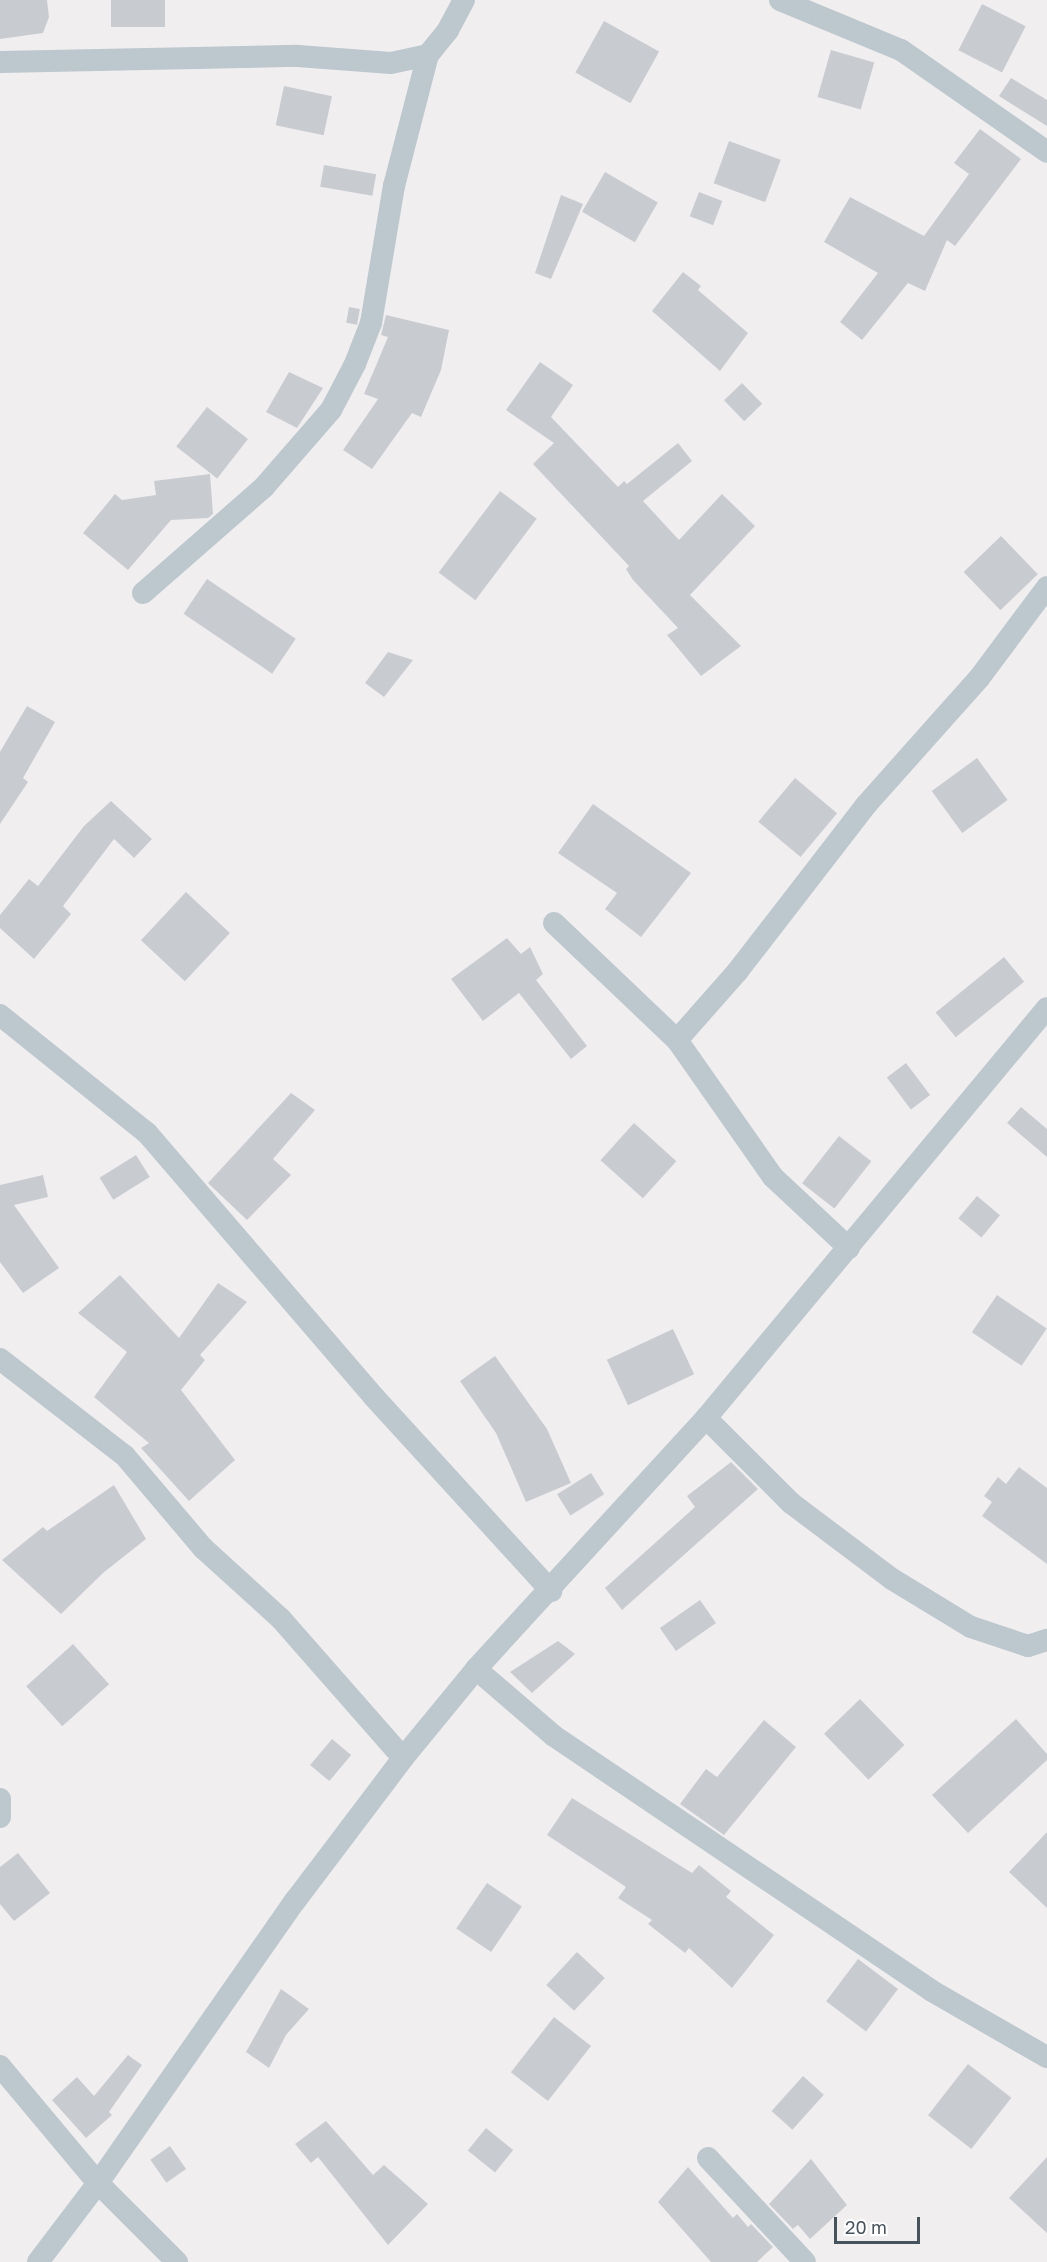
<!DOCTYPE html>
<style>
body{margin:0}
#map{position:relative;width:1047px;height:2262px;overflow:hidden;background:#f1eeef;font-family:"Golos Text",sans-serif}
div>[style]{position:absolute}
.building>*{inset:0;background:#c8ccd1;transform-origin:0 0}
.street>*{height:22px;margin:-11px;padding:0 11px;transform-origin:11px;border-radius:11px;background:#bcc7ce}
span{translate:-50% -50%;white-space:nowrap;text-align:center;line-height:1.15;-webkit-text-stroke:4.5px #fff;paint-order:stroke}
.scale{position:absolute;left:834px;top:2217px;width:86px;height:27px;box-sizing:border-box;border:3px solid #46535c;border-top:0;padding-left:8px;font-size:18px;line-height:21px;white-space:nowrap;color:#46535c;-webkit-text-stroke:4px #fff;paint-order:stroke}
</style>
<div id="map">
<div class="building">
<div style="clip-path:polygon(0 0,47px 0,49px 17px,43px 33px,0 39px)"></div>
<div style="left:111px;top:0;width:54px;height:27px"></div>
<div style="left:982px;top:4px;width:49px;height:52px;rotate:27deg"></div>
<div style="left:604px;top:21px;width:63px;height:59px;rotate:29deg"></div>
<div style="left:831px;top:50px;width:45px;height:49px;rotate:16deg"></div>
<div style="clip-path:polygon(1011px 78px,1047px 100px,1047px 126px,999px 96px)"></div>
<div style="left:284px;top:86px;width:49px;height:40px;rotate:12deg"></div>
<div style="clip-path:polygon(980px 129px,1021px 159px,955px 246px,947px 240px,925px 291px,908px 283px,862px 340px,840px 322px,878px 273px,824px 242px,850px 197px,924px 236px,969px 174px,954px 163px)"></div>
<div style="left:729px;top:141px;width:55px;height:45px;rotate:20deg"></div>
<div style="left:324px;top:165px;width:53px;height:22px;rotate:10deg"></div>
<div style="left:605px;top:172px;width:61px;height:46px;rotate:30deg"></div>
<div style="left:699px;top:192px;width:25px;height:26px;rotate:21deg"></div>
<div style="clip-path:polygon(561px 195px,583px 204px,551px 279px,535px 273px)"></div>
<div style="clip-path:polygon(683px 272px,701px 286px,698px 290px,748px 333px,720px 371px,652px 311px)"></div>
<div style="left:349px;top:307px;width:11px;height:16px;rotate:10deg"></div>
<div style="clip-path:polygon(386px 315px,449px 330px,441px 370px,421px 417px,412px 413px,372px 469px,343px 450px,378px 399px,364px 394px,388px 337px,381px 335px)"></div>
<div style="clip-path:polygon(540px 362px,573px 385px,551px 417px,618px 487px,624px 481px,627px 484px,678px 443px,692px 461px,643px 501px,679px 540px,722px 494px,755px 526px,690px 595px,741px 646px,701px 676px,667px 635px,678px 628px,633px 580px,626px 569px,629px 566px,533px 464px,554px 443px,506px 410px)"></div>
<div style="clip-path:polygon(289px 372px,323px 388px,297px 428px,266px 412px)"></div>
<div style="left:742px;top:383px;width:29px;height:25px;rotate:46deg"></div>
<div style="left:207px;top:407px;width:52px;height:50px;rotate:38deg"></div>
<div style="clip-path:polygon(210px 474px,213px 514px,208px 518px,171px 520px,128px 570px,83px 533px,115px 494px,122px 500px,156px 495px,154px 481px)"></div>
<div style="left:500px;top:491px;width:46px;height:102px;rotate:37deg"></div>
<div style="left:1001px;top:536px;width:53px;height:52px;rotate:46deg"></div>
<div style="left:207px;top:579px;width:107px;height:42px;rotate:34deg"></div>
<div style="clip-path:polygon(388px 652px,413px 660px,384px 697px,365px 683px)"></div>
<div style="clip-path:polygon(27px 706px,55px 722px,23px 778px,28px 782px,0 824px,0 752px)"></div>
<div style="left:977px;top:758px;width:52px;height:56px;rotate:54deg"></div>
<div style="left:795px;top:778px;width:55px;height:57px;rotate:40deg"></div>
<div style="clip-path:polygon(111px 801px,152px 839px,134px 858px,114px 839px,63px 906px,71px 914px,34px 959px,0 928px,0 915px,29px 879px,38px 886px,84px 826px)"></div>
<div style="clip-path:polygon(593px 804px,691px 873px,641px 937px,605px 909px,617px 893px,558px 853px)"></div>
<div style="left:186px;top:892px;width:60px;height:66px;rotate:43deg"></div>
<div style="clip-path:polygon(507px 938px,521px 954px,530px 947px,543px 974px,536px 980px,587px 1046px,571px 1059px,519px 993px,483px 1021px,451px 979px)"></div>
<div style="left:1004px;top:957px;width:32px;height:88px;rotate:51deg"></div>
<div style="left:906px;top:1063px;width:40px;height:24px;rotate:53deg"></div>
<div style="clip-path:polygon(291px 1093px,315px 1110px,273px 1159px,291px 1175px,247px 1220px,208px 1183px)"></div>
<div style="clip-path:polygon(1021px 1107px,1047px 1129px,1047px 1157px,1007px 1123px)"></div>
<div style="left:634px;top:1123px;width:57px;height:50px;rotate:42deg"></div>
<div style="left:839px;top:1136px;width:41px;height:60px;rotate:38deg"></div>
<div style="left:136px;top:1155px;width:26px;height:43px;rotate:58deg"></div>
<div style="clip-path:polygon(43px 1175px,48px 1197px,14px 1205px,59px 1268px,23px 1293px,0 1262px,0 1185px)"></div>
<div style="left:977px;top:1196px;width:30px;height:29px;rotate:40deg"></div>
<div style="clip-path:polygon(120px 1275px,179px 1338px,218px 1283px,247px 1302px,200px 1355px,205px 1360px,181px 1390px,235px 1460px,189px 1501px,141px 1448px,149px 1443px,94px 1397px,127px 1352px,78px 1313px)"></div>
<div style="left:997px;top:1295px;width:60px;height:45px;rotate:34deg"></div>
<div style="left:673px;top:1329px;width:50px;height:73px;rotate:65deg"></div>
<div style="clip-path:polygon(495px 1356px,547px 1429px,571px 1483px,526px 1502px,496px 1433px,460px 1381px)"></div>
<div style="clip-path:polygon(731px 1462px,758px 1489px,622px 1610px,605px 1588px,695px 1507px,687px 1496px)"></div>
<div style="clip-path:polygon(1019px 1467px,1047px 1488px,1047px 1564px,982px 1516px,992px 1502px,984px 1496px,998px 1477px,1006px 1484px)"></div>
<div style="left:591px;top:1473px;width:25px;height:40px;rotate:58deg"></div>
<div style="clip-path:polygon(114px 1485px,146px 1539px,103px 1573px,61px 1614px,2px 1560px,43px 1527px,47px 1531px)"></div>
<div style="left:700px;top:1600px;width:28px;height:49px;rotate:55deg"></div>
<div style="clip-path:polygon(558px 1641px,575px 1654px,532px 1693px,510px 1672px)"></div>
<div style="left:73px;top:1644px;width:54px;height:63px;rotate:48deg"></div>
<div style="left:860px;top:1699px;width:64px;height:50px;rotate:46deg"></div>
<div style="clip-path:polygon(1016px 1719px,1047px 1754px,1047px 1760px,968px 1833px,932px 1795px)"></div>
<div style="clip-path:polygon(764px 1720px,796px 1747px,724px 1835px,680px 1804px,706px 1769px,717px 1777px)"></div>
<div style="left:332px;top:1739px;width:25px;height:34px;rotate:40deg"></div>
<div style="clip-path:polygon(572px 1798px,692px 1873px,699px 1865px,731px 1891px,726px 1897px,774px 1935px,732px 1988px,689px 1948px,685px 1953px,648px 1924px,652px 1920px,618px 1898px,626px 1887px,547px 1835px)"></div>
<div style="clip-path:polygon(1047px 1832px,1047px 1908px,1009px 1872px)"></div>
<div style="clip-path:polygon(18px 1853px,50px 1893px,14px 1921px,0 1904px,0 1867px)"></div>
<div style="left:487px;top:1883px;width:42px;height:55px;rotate:34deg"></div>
<div style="left:577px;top:1952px;width:38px;height:45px;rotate:43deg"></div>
<div style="left:858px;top:1959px;width:50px;height:53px;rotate:37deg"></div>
<div style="clip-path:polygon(281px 1989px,309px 2009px,286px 2035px,269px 2068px,246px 2052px)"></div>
<div style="left:554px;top:2017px;width:47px;height:70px;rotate:38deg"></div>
<div style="clip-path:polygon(128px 2055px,142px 2065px,109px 2112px,112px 2115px,86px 2138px,52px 2100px,77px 2077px,94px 2096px)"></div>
<div style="left:968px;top:2064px;width:55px;height:65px;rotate:38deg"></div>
<div style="left:803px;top:2076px;width:28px;height:47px;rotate:42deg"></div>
<div style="clip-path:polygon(326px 2121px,373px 2175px,384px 2165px,428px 2204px,388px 2245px,318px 2157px,311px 2163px,295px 2144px)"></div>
<div style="left:486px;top:2128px;width:35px;height:29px;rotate:39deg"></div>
<div style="left:170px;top:2146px;width:28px;height:24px;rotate:55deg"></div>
<div style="clip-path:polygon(1047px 2157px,1047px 2233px,1009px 2198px)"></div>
<div style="clip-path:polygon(811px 2159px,847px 2205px,810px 2239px,798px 2225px,793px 2229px,769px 2204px)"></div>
<div style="clip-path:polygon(688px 2167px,733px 2218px,737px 2214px,748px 2227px,751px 2224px,773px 2247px,757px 2262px,711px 2262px,658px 2202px)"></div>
</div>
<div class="street">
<div style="left:780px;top:0;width:131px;rotate:22.5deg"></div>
<div style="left:901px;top:50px;width:178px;rotate:34.9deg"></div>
<div style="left:0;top:62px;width:298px;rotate:-1.2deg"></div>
<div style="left:298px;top:56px;width:93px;rotate:4.3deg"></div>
<div style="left:391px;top:63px;width:38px;rotate:-12deg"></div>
<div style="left:428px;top:55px;width:32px;rotate:-51deg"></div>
<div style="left:448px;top:30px;width:34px;rotate:-62deg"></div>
<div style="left:143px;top:593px;width:161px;rotate:-41.2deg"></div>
<div style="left:264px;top:487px;width:102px;rotate:-49deg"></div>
<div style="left:331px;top:410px;width:52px;rotate:-62.4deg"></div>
<div style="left:355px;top:364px;width:44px;rotate:-68.7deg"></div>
<div style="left:371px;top:323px;width:139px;rotate:-80.5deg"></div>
<div style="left:394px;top:186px;width:135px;rotate:-75.5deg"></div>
<div style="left:554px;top:923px;width:170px;rotate:43.6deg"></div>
<div style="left:677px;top:1040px;width:167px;rotate:55deg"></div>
<div style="left:773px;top:1177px;width:104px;rotate:43.1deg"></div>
<div style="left:0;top:1015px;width:189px;rotate:38.8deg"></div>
<div style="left:147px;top:1133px;width:348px;rotate:49.3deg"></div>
<div style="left:374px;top:1397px;width:263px;rotate:47.6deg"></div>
<div style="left:677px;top:1040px;width:91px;rotate:-48.6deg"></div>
<div style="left:737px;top:972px;width:211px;rotate:-52.3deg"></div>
<div style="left:866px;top:805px;width:171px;rotate:-48.3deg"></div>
<div style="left:980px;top:677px;width:112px;rotate:-53.3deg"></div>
<div style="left:0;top:1359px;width:158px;rotate:37.8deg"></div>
<div style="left:125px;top:1456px;width:121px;rotate:49.7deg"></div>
<div style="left:203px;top:1548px;width:105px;rotate:42.3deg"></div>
<div style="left:281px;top:1619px;width:185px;rotate:48.7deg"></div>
<div style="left:706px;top:1418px;width:120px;rotate:45deg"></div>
<div style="left:791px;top:1503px;width:126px;rotate:37deg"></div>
<div style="left:892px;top:1579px;width:92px;rotate:31.3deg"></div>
<div style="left:971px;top:1627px;width:60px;rotate:18.4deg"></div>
<div style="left:1028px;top:1646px;width:20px;rotate:-18deg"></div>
<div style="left:476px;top:1669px;width:103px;rotate:40.7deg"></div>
<div style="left:554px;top:1736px;width:456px;rotate:34deg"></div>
<div style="left:932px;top:1991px;width:133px;rotate:29.9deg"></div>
<div style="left:0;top:1799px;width:18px;rotate:90deg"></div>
<div style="left:0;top:2066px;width:153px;rotate:50.1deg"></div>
<div style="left:98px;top:2183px;width:112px;rotate:45deg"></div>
<div style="left:708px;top:2158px;width:142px;rotate:47deg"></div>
<div style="left:38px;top:2262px;width:99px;rotate:-52.8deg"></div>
<div style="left:98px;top:2183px;width:344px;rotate:-55.1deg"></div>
<div style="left:295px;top:1901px;width:179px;rotate:-52.9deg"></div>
<div style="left:403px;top:1758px;width:115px;rotate:-50.6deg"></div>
<div style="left:476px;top:1669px;width:340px;rotate:-47.5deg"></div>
<div style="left:706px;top:1418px;width:533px;rotate:-50.25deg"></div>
</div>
<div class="scale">20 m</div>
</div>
